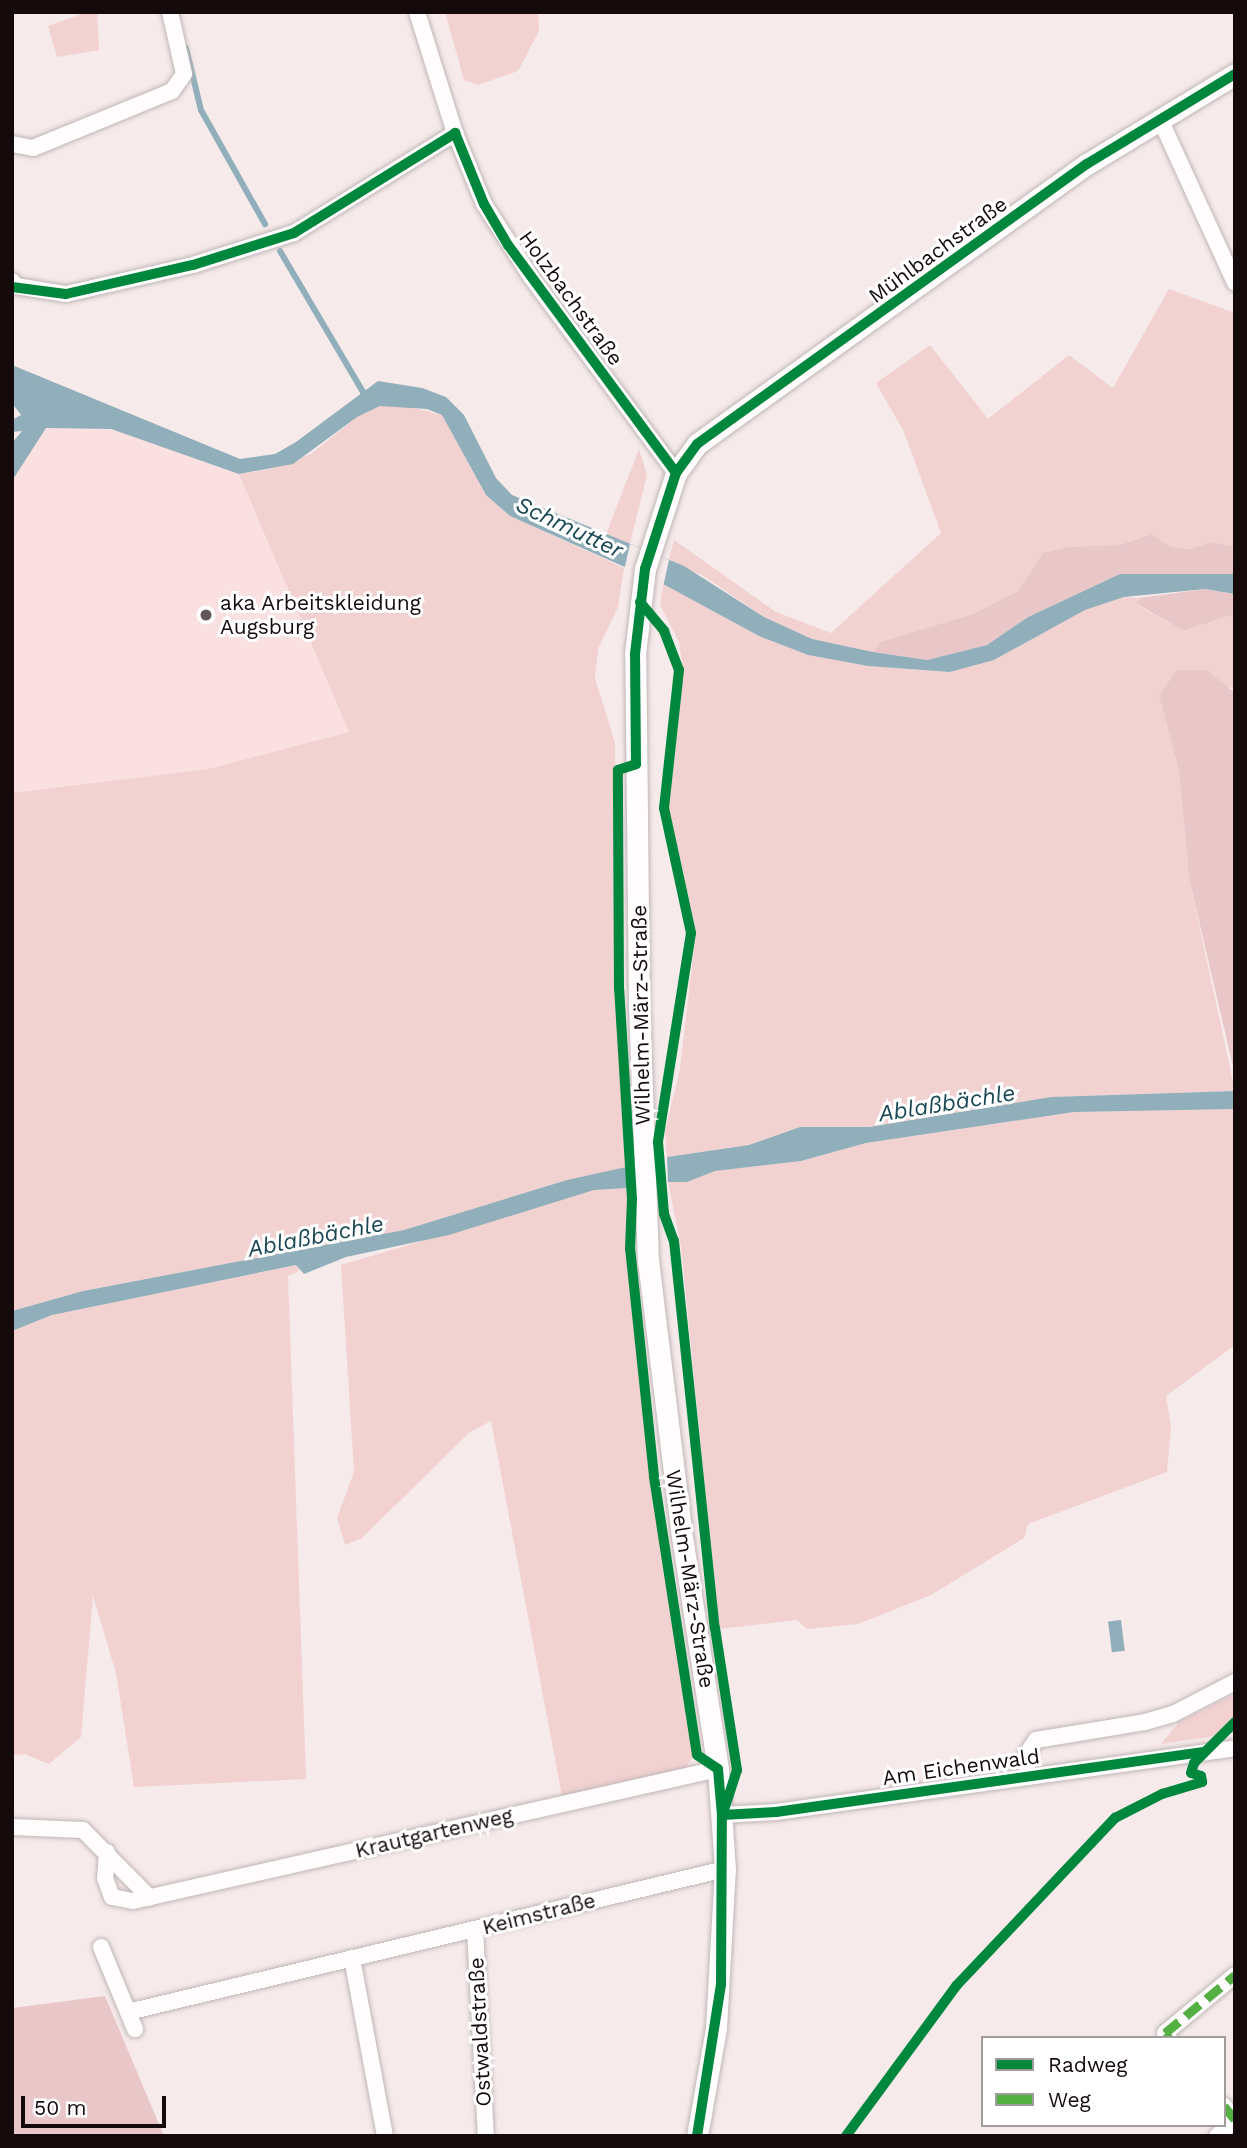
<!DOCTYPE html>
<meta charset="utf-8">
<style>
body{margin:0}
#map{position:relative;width:1247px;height:2148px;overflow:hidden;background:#f6eaea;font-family:"Work Sans",sans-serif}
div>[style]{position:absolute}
.built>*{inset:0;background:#fae0e0}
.green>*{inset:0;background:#f2d1d1}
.forest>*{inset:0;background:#e9c7c8}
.water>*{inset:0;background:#90afba;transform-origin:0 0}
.pier>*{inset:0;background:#f6eaea}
.stream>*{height:6px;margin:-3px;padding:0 3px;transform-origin:3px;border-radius:3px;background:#90afba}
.roads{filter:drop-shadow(0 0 2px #c0b6b6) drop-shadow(0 0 2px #c0b6b6)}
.street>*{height:16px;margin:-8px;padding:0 8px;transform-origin:8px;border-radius:8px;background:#fefcfc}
.secondary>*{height:21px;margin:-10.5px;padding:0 10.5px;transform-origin:10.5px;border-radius:10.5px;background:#fefcfc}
.quiet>*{height:9px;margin-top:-4.5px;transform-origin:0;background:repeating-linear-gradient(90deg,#55b044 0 18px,transparent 0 27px)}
.cycleway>*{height:10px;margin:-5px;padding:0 5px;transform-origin:5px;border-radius:5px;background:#00873e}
.dots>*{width:19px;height:19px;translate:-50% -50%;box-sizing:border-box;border:4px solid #fff;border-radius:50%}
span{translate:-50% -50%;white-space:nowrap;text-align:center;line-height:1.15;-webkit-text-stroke:6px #fff;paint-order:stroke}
.street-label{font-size:21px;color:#140a0b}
.poi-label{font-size:21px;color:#140a0b}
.left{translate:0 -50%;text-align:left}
.water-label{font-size:23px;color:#1b4855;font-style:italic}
.frame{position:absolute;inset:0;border:14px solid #140a0b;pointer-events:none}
.legend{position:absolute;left:981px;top:2036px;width:245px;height:91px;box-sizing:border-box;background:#fff;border:2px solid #a19d9d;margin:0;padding:9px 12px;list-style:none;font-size:21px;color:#140a0b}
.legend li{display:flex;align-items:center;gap:14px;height:35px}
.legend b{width:35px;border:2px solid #a19d9d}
.scale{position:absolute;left:21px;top:2096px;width:145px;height:32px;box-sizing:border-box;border:4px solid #140a0b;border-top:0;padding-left:9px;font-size:21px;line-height:24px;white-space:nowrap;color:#140a0b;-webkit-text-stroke:5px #fff;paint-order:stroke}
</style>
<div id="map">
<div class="built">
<div style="clip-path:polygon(45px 428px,111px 429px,239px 474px,349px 732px,208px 769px,12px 793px,12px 481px)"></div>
</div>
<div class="green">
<div style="clip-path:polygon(87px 12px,97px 12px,99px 50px,57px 57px,48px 26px)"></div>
<div style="clip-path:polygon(445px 12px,538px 12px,539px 31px,518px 71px,478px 85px,464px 80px)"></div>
<div style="clip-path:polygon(1169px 289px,1235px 313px,1235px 547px,1211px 542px,1190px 549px,1171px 547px,1150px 534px,1119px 545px,1067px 547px,1043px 553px,1018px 591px,973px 614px,880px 642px,873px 652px,812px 639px,764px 617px,702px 575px,668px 563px,674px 540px,776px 612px,831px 633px,941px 533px,904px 432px,876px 383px,930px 345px,988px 419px,1069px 355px,1113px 388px)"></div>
<div style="clip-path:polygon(402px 405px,442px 415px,486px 495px,510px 516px,624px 568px,618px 607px,598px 649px,595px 678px,615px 743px,616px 1004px,626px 1167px,567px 1180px,404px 1230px,83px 1291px,12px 1311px,12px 793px,208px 769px,349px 732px,239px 474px,266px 470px,311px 454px,357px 417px,380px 406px)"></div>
<div style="clip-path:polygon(639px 449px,647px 475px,629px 547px,605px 537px)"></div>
<div style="clip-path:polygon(663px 584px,759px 636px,808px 655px,868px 666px,950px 672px,994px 660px,1085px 610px,1124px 597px,1139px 598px,1137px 605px,1183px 631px,1235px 614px,1235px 693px,1233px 687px,1159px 696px,1179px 771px,1189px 878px,1235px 1091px,1051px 1097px,869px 1127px,800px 1127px,749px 1145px,667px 1157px,665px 1131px,680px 1069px,696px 931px,669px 809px,683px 671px,679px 642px,660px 605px)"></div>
<div style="clip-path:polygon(1235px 1109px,1235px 1345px,1166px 1396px,1171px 1426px,1167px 1472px,1028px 1524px,1024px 1538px,931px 1595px,858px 1624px,807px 1629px,797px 1620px,719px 1629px,681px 1246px,668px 1182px,687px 1182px,715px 1171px,801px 1161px,866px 1143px,1074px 1112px)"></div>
<div style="clip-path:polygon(627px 1188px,627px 1251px,634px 1334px,693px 1756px,686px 1768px,562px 1796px,491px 1421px,470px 1432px,362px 1538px,345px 1545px,337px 1518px,354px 1472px,341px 1265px,594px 1190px)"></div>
<div style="clip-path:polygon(297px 1265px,299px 1271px,288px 1276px,306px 1779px,134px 1787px,116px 1673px,93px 1596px,81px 1737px,49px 1764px,25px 1754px,12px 1755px,12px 1331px,52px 1315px)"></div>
<div style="clip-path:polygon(1235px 1694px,1235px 1733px,1161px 1744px,1179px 1722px)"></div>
</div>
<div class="forest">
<div style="clip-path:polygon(1151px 534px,1171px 547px,1190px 549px,1211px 542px,1235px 547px,1235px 574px,1120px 574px,1028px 617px,987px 645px,927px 660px,873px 652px,880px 642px,973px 614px,1018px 591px,1043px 553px,1067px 547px,1119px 545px)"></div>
<div style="clip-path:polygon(1205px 589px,1235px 594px,1235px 614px,1183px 631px,1137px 604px,1139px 598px)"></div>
<div style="clip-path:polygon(1177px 670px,1207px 670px,1235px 693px,1235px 1075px,1189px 878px,1179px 771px,1159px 696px)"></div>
<div style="clip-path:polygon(105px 1996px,164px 2136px,12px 2136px,12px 2008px)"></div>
</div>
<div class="water">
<div style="clip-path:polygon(12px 365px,240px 459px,275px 454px,296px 442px,378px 381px,422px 388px,446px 397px,464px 415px,496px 478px,512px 495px,684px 566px,764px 617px,812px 639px,873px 652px,927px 660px,987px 645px,1028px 617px,1120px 574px,1235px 574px,1235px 594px,1205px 589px,1124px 597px,1085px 610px,994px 660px,950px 672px,868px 666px,808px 655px,759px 636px,663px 584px,510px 516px,486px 495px,442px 415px,427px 409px,380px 406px,357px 417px,293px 464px,239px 474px,111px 429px,46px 428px,12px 481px,12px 443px,22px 431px,12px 432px,12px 420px,21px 415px,12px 403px)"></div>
<div style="clip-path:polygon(1235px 1091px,1235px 1109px,1074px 1112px,866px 1143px,801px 1161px,715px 1171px,687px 1182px,668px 1182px,667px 1157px,749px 1145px,800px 1127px,869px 1127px,1051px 1097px)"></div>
<div style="clip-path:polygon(626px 1167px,627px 1188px,594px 1190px,449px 1235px,346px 1257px,304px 1274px,296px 1265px,52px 1315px,12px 1331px,12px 1311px,83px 1291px,404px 1230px,567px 1180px)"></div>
<div style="left:1121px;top:1620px;width:31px;height:13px;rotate:83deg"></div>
</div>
<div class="pier">
<div style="clip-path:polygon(630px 544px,669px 560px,663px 587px,624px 571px)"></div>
</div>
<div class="stream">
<div style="left:186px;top:48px;width:64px;rotate:76.4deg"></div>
<div style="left:201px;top:110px;width:131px;rotate:60.7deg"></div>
<div style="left:280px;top:251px;width:169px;rotate:59.5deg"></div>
</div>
<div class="roads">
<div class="street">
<div style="left:417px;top:12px;width:127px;rotate:72.6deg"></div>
<div style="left:455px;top:133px;width:77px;rotate:67.8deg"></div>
<div style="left:484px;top:204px;width:87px;rotate:57.2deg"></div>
<div style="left:531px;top:277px;width:244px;rotate:53.5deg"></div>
<div style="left:1160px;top:119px;width:180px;rotate:65.4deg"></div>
<div style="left:12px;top:144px;width:21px;rotate:11deg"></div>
<div style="left:33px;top:148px;width:150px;rotate:-22.3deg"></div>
<div style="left:172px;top:91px;width:21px;rotate:-55deg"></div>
<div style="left:184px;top:74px;width:64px;rotate:-102.7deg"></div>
<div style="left:12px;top:281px;width:6px;rotate:51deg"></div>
<div style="left:16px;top:286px;width:51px;rotate:9.1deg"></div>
<div style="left:66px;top:294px;width:130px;rotate:-12.9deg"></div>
<div style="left:193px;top:265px;width:106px;rotate:-17.6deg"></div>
<div style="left:294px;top:233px;width:190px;rotate:-31.8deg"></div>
<div style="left:1028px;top:1777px;width:22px;rotate:-95deg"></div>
<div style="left:1026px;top:1755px;width:18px;rotate:-56deg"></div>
<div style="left:1036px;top:1740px;width:110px;rotate:-9.4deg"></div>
<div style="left:1145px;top:1722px;width:29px;rotate:-16deg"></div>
<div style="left:1173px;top:1714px;width:70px;rotate:-27.3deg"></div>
<div style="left:722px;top:1815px;width:54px;rotate:-3.2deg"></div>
<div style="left:776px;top:1812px;width:463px;rotate:-7.9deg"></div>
<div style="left:12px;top:1827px;width:71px;rotate:2.4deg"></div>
<div style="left:83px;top:1830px;width:95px;rotate:45.4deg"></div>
<div style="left:107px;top:1852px;width:26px;rotate:94deg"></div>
<div style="left:105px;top:1878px;width:20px;rotate:70deg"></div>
<div style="left:112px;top:1897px;width:21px;rotate:11deg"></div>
<div style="left:133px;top:1901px;width:600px;rotate:-12.72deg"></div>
<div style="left:475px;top:1929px;width:207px;rotate:87deg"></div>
<div style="left:101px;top:1947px;width:89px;rotate:67.5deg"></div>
<div style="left:352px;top:1958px;width:181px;rotate:79.5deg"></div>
<div style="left:128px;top:2012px;width:614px;rotate:-13.47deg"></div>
<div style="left:1169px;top:2038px;width:6px;rotate:-129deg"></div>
<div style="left:1165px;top:2033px;width:91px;rotate:-39.6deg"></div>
<div style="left:1224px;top:2106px;width:17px;rotate:50deg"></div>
<div style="left:1217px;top:2136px;width:24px;rotate:-42deg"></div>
</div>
<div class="secondary">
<div style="left:697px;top:2136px;width:110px;rotate:-80deg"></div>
<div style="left:716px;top:2028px;width:159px;rotate:-86.8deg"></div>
<div style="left:725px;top:1869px;width:100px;rotate:-94deg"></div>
<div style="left:718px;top:1769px;width:243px;rotate:-98.8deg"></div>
<div style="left:681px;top:1529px;width:269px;rotate:-97deg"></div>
<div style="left:648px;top:1262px;width:255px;rotate:-92deg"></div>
<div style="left:639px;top:1007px;width:353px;rotate:-90.6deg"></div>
<div style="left:635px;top:654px;width:86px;rotate:-83.3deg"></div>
<div style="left:645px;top:569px;width:101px;rotate:-72.1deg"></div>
<div style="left:676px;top:473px;width:36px;rotate:-54deg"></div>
<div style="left:697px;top:444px;width:480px;rotate:-35.7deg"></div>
<div style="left:1087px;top:164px;width:173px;rotate:-31.3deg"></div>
</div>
</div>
<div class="quiet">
<div style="left:1169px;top:2038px;width:6px;rotate:-129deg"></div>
<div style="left:1165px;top:2033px;width:91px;rotate:-39.6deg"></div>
<div style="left:1224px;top:2106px;width:17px;rotate:50deg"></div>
</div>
<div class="cycleway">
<div style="left:12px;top:287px;width:54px;rotate:7.4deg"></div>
<div style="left:66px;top:294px;width:130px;rotate:-12.9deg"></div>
<div style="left:193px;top:265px;width:106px;rotate:-17.6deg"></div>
<div style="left:294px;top:233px;width:190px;rotate:-31.8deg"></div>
<div style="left:455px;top:133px;width:77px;rotate:67.8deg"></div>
<div style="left:484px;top:204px;width:48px;rotate:59.7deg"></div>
<div style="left:508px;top:245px;width:283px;rotate:53.6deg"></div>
<div style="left:640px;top:602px;width:38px;rotate:50deg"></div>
<div style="left:664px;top:631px;width:42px;rotate:69deg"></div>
<div style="left:679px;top:670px;width:139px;rotate:96.2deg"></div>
<div style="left:664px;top:808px;width:128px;rotate:77.8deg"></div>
<div style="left:691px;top:933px;width:212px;rotate:99deg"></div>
<div style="left:658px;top:1142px;width:72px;rotate:85.2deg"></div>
<div style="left:664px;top:1214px;width:29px;rotate:70deg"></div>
<div style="left:674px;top:1241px;width:389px;rotate:84deg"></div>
<div style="left:715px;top:1628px;width:144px;rotate:81.2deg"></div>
<div style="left:737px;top:1770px;width:40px;rotate:108deg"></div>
<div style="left:722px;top:1815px;width:54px;rotate:-3.2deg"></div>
<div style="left:776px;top:1812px;width:432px;rotate:-8deg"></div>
<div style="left:697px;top:2136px;width:153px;rotate:-81deg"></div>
<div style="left:721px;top:1985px;width:170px;rotate:-89.7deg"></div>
<div style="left:722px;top:1815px;width:46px;rotate:-95deg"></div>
<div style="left:718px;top:1769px;width:25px;rotate:-146deg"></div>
<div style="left:697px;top:1755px;width:282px;rotate:-98.8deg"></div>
<div style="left:654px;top:1476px;width:228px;rotate:-96deg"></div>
<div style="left:630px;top:1249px;width:50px;rotate:-87.7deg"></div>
<div style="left:632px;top:1199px;width:210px;rotate:-93.5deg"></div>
<div style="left:619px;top:989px;width:219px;rotate:-90.3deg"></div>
<div style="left:618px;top:770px;width:19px;rotate:-18deg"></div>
<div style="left:636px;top:764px;width:110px;rotate:-90.5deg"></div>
<div style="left:635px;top:654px;width:86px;rotate:-83.3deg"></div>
<div style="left:645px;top:569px;width:101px;rotate:-72.1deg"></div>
<div style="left:676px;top:473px;width:36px;rotate:-54deg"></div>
<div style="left:697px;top:444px;width:480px;rotate:-35.7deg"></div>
<div style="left:1087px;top:164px;width:173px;rotate:-31.3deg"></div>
<div style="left:846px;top:2136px;width:187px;rotate:-53.7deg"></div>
<div style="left:957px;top:1985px;width:230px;rotate:-46.6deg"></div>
<div style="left:1115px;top:1818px;width:53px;rotate:-27.1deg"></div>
<div style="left:1162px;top:1794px;width:42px;rotate:-16.7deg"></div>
<div style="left:1202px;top:1782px;width:6px;rotate:-99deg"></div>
<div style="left:1201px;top:1776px;width:10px;rotate:-163deg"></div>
<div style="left:1191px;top:1773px;width:10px;rotate:-73deg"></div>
<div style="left:1194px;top:1763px;width:58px;rotate:-45deg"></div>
</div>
<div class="dots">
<div style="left:206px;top:615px;background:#635859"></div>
</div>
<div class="street-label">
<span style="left:938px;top:250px;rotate:-36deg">Mühlbachstraße</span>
<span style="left:571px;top:298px;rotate:54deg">Holzbachstraße</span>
<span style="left:641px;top:1015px;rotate:-91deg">Wilhelm-März-Straße</span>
<span style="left:690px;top:1579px;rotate:81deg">Wilhelm-März-Straße</span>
<span style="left:961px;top:1767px;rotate:-8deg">Am Eichenwald</span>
<span style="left:434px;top:1833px;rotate:-13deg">Krautgartenweg</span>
<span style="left:539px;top:1914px;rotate:-14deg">Keimstraße</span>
<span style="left:480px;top:2032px;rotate:-93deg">Ostwaldstraße</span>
</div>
<div class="poi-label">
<span class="left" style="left:220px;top:615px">aka Arbeitskleidung<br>Augsburg</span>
</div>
<div class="water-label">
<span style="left:569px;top:528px;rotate:25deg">Schmutter</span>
<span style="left:947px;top:1104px;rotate:-9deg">Ablaßbächle</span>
<span style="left:316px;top:1237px;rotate:-11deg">Ablaßbächle</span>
</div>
<div class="frame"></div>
<ul class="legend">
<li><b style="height:9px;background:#00873e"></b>Radweg</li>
<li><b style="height:9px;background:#55b044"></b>Weg</li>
</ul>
<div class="scale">50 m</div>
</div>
